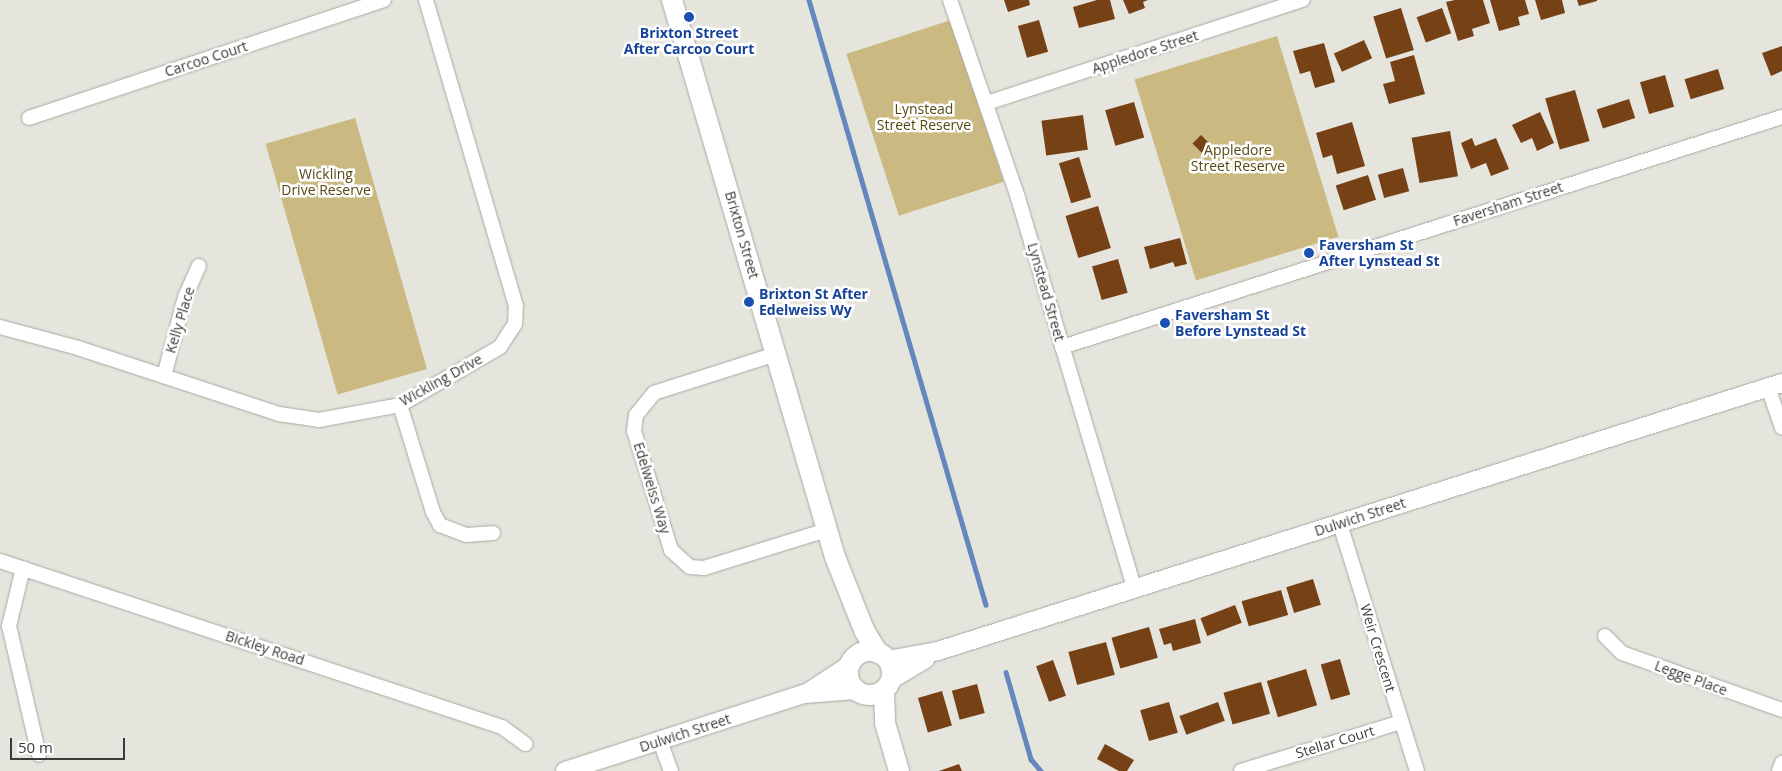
<!DOCTYPE html>
<style>
body{margin:0}
#map{position:relative;width:1782px;height:771px;overflow:hidden;background:#e5e4dd;font-family:"Open Sans",sans-serif}
div>[style]{position:absolute}
.green>*{inset:0;background:#caba81;transform-origin:0 0}
.stream>*{height:4.5px;margin:-2.25px;padding:0 2.25px;transform-origin:2.25px;border-radius:2.25px;background:#6487bd}
.building>*{inset:0;background:#764115;transform-origin:0 0}
.roads{filter:drop-shadow(0 0 1px #a9a8a2) drop-shadow(0 0 1px #a9a8a2)}
.minor>*{height:14px;margin:-7px;padding:0 7px;transform-origin:7px;border-radius:7px;background:#fff}
.tertiary>*{height:18px;margin:-9px;padding:0 9px;transform-origin:9px;border-radius:9px;background:#fff}
.secondary>*{height:20px;margin:-10px;padding:0 10px;transform-origin:10px;border-radius:10px;background:#fff}
.secondary>.ring{margin:-10px;padding:0;box-sizing:content-box;background:none;border:20px solid #fff;border-radius:50%}
.dots>*{width:14px;height:14px;translate:-50% -50%;box-sizing:border-box;border:2px solid #fff;border-radius:50%}
span{translate:-50% -50%;white-space:nowrap;text-align:center;line-height:1.15;-webkit-text-stroke:5px #fff;paint-order:stroke}
.transit-label{font-size:14px;color:#164399;font-weight:700}
.left{translate:0 -50%;text-align:left}
.street-label{font-size:14px;color:#3c3b39}
.park-label{font-size:14px;color:#564812}
.scale{position:absolute;left:10px;top:738px;width:115px;height:22px;box-sizing:border-box;border:2px solid #3c3b39;border-top:0;padding-left:6px;font-size:15px;line-height:18px;white-space:nowrap;color:#3c3b39;-webkit-text-stroke:4px #fff;paint-order:stroke}
</style>
<div id="map">
<div class="green">
<div style="left:951px;top:20px;width:170px;height:110px;rotate:72deg"></div>
<div style="left:1277px;top:36px;width:210px;height:149px;rotate:73deg"></div>
<div style="left:355px;top:118px;width:261px;height:93px;rotate:74deg"></div>
</div>
<div class="stream">
<div style="left:809px;top:0;width:630px;rotate:73.69deg"></div>
<div style="left:1006px;top:672px;width:91px;rotate:74deg"></div>
<div style="left:1031px;top:759px;width:16px;rotate:50deg"></div>
</div>
<div class="building">
<div style="clip-path:polygon(1004px 0,1029px 0,1030px 5px,1008px 12px)"></div>
<div style="clip-path:polygon(1097px 0,1110px 0,1115px 19px,1079px 28px,1073px 7px)"></div>
<div style="clip-path:polygon(1123px 0,1148px 0,1143px 2px,1145px 8px,1129px 14px)"></div>
<div style="clip-path:polygon(1455px 0,1483px 0,1490px 23px,1472px 29px,1474px 36px,1458px 41px,1446px 2px)"></div>
<div style="clip-path:polygon(1490px 0,1525px 0,1529px 14px,1518px 17px,1520px 25px,1499px 31px)"></div>
<div style="clip-path:polygon(1535px 0,1562px 0,1565px 13px,1541px 20px)"></div>
<div style="clip-path:polygon(1577px 0,1597px 0,1597px 1px,1579px 6px)"></div>
<div style="left:1401px;top:8px;width:44px;height:29px;rotate:73deg"></div>
<div style="left:1442px;top:8px;width:27px;height:27px;rotate:70deg"></div>
<div style="left:1039px;top:20px;width:33px;height:22px;rotate:74deg"></div>
<div style="left:1364px;top:40px;width:20px;height:33px;rotate:66deg"></div>
<div style="clip-path:polygon(1324px 43px,1335px 82px,1315px 88px,1310px 71px,1300px 74px,1293px 51px)"></div>
<div style="clip-path:polygon(1782px 46px,1782px 71px,1771px 76px,1762px 53px)"></div>
<div style="clip-path:polygon(1414px 55px,1425px 94px,1389px 104px,1383px 84px,1395px 81px,1390px 62px)"></div>
<div style="left:1718px;top:69px;width:21px;height:35px;rotate:73deg"></div>
<div style="left:1665px;top:75px;width:33px;height:26px;rotate:74deg"></div>
<div style="left:1575px;top:90px;width:53px;height:31px;rotate:74deg"></div>
<div style="left:1629px;top:99px;width:20px;height:34px;rotate:72deg"></div>
<div style="left:1134px;top:102px;width:37px;height:30px;rotate:74deg"></div>
<div style="clip-path:polygon(1540px 112px,1554px 143px,1537px 151px,1532px 138px,1521px 143px,1512px 125px)"></div>
<div style="left:1083px;top:115px;width:35px;height:42px;rotate:82deg"></div>
<div style="clip-path:polygon(1352px 122px,1365px 166px,1337px 174px,1332px 155px,1323px 158px,1316px 133px)"></div>
<div style="left:1450px;top:131px;width:46px;height:39px;rotate:80deg"></div>
<div style="left:1201px;top:135px;width:13px;height:12px;rotate:45deg"></div>
<div style="clip-path:polygon(1472px 138px,1475px 146px,1496px 138px,1509px 169px,1491px 176px,1486px 163px,1471px 169px,1461px 143px)"></div>
<div style="left:1079px;top:157px;width:42px;height:21px;rotate:73deg"></div>
<div style="left:1403px;top:168px;width:24px;height:26px;rotate:75deg"></div>
<div style="left:1368px;top:175px;width:26px;height:34px;rotate:72deg"></div>
<div style="left:1098px;top:206px;width:44px;height:34px;rotate:73deg"></div>
<div style="clip-path:polygon(1180px 238px,1187px 264px,1175px 267px,1173px 262px,1150px 269px,1144px 247px)"></div>
<div style="left:1118px;top:259px;width:35px;height:27px;rotate:74deg"></div>
<div style="left:1313px;top:579px;width:27px;height:28px;rotate:73deg"></div>
<div style="left:1281px;top:590px;width:26px;height:41px;rotate:74deg"></div>
<div style="left:1235px;top:605px;width:19px;height:37px;rotate:69deg"></div>
<div style="clip-path:polygon(1195px 619px,1201px 643px,1173px 651px,1171px 643px,1164px 645px,1159px 629px)"></div>
<div style="left:1149px;top:627px;width:32px;height:39px;rotate:74deg"></div>
<div style="left:1106px;top:642px;width:34px;height:39px;rotate:75deg"></div>
<div style="left:1340px;top:659px;width:37px;height:20px;rotate:74deg"></div>
<div style="left:1053px;top:660px;width:38px;height:18px;rotate:70deg"></div>
<div style="left:1306px;top:669px;width:38px;height:41px;rotate:73deg"></div>
<div style="left:1261px;top:682px;width:33px;height:39px;rotate:74deg"></div>
<div style="left:977px;top:684px;width:30px;height:26px;rotate:75deg"></div>
<div style="left:942px;top:691px;width:36px;height:25px;rotate:74deg"></div>
<div style="left:1169px;top:702px;width:32px;height:30px;rotate:74deg"></div>
<div style="left:1218px;top:702px;width:20px;height:41px;rotate:70deg"></div>
<div style="clip-path:polygon(1105px 744px,1134px 760px,1127px 771px,1119px 771px,1097px 759px)"></div>
<div style="clip-path:polygon(959px 764px,962px 771px,939px 771px)"></div>
</div>
<div class="roads">
<div class="minor">
<div style="left:950px;top:0;width:209px;rotate:71deg"></div>
<div style="left:1018px;top:198px;width:406px;rotate:73.4deg"></div>
<div style="left:987px;top:103px;width:332px;rotate:-18.1deg"></div>
<div style="left:29px;top:118px;width:374px;rotate:-18.4deg"></div>
<div style="left:0;top:327px;width:81px;rotate:15.1deg"></div>
<div style="left:78px;top:348px;width:212px;rotate:18.2deg"></div>
<div style="left:279px;top:414px;width:40px;rotate:8.5deg"></div>
<div style="left:319px;top:420px;width:82px;rotate:-10.5deg"></div>
<div style="left:400px;top:405px;width:116px;rotate:-30.1deg"></div>
<div style="left:500px;top:347px;width:27px;rotate:-57deg"></div>
<div style="left:515px;top:324px;width:18px;rotate:-87deg"></div>
<div style="left:516px;top:306px;width:319px;rotate:-106.4deg"></div>
<div style="left:1062px;top:347px;width:756px;rotate:-17.72deg"></div>
<div style="left:776px;top:354px;width:128px;rotate:162.3deg"></div>
<div style="left:654px;top:393px;width:28px;rotate:129deg"></div>
<div style="left:636px;top:415px;width:16px;rotate:97deg"></div>
<div style="left:634px;top:431px;width:125px;rotate:72.7deg"></div>
<div style="left:671px;top:550px;width:25px;rotate:42deg"></div>
<div style="left:690px;top:567px;width:14px;rotate:4deg"></div>
<div style="left:704px;top:568px;width:129px;rotate:-17.2deg"></div>
<div style="left:164px;top:376px;width:82px;rotate:-75.1deg"></div>
<div style="left:185px;top:297px;width:34px;rotate:-66deg"></div>
<div style="left:1768px;top:387px;width:43px;rotate:71.1deg"></div>
<div style="left:400px;top:405px;width:112px;rotate:72.9deg"></div>
<div style="left:433px;top:512px;width:15px;rotate:62deg"></div>
<div style="left:440px;top:525px;width:28px;rotate:21deg"></div>
<div style="left:466px;top:535px;width:27px;rotate:-4deg"></div>
<div style="left:1340px;top:524px;width:259px;rotate:72.7deg"></div>
<div style="left:0;top:561px;width:529px;rotate:18.3deg"></div>
<div style="left:502px;top:727px;width:29px;rotate:36deg"></div>
<div style="left:23px;top:568px;width:60px;rotate:103.6deg"></div>
<div style="left:9px;top:626px;width:132px;rotate:76.9deg"></div>
<div style="left:1605px;top:636px;width:24px;rotate:45deg"></div>
<div style="left:1622px;top:653px;width:170px;rotate:19.6deg"></div>
<div style="left:660px;top:741px;width:32px;rotate:70deg"></div>
<div style="left:1241px;top:771px;width:167px;rotate:-17deg"></div>
<div style="left:1779px;top:771px;width:9px;rotate:-69deg"></div>
</div>
<div class="tertiary">
<div style="left:888px;top:660px;width:51px;rotate:-10.2deg"></div>
<div style="left:938px;top:651px;width:886px;rotate:-17.62deg"></div>
<div style="left:892px;top:679px;width:39px;rotate:-31deg"></div>
<div style="left:807px;top:693px;width:51px;rotate:-33.1deg"></div>
<div style="left:565px;top:771px;width:251px;rotate:-17.9deg"></div>
<div style="left:804px;top:694px;width:52px;rotate:-4.4deg"></div>
</div>
<div class="secondary">
<div style="left:672px;top:0;width:580px;rotate:73.69deg"></div>
<div style="left:835px;top:557px;width:79px;rotate:68.3deg"></div>
<div style="left:864px;top:630px;width:27px;rotate:59deg"></div>
<div class="ring" style="left:848px;top:651px;width:24px;height:24px"></div>
<div style="left:884px;top:691px;width:32px;rotate:88deg"></div>
<div style="left:885px;top:723px;width:50px;rotate:73.7deg"></div>
</div>
</div>
<div class="dots">
<div style="left:689px;top:17px;background:#1a4fb4"></div>
<div style="left:1309px;top:253px;background:#1a4fb4"></div>
<div style="left:749px;top:302px;background:#1a4fb4"></div>
<div style="left:1165px;top:323px;background:#1a4fb4"></div>
</div>
<div class="transit-label">
<span style="left:689px;top:41px">Brixton Street<br>After Carcoo Court</span>
<span class="left" style="left:1319px;top:253px">Faversham St<br>After Lynstead St</span>
<span class="left" style="left:759px;top:302px">Brixton St After<br>Edelweiss Wy</span>
<span class="left" style="left:1175px;top:323px">Faversham St<br>Before Lynstead St</span>
</div>
<div class="street-label">
<span style="left:1145px;top:52px;rotate:-18deg">Appledore Street</span>
<span style="left:206px;top:59px;rotate:-18deg">Carcoo Court</span>
<span style="left:1508px;top:204px;rotate:-18deg">Faversham Street</span>
<span style="left:742px;top:235px;rotate:74deg">Brixton Street</span>
<span style="left:1046px;top:292px;rotate:74deg">Lynstead Street</span>
<span style="left:180px;top:320px;rotate:-73deg">Kelly Place</span>
<span style="left:441px;top:380px;rotate:-29deg">Wickling Drive</span>
<span style="left:652px;top:488px;rotate:73deg">Edelweiss Way</span>
<span style="left:1360px;top:517px;rotate:-18deg">Dulwich Street</span>
<span style="left:265px;top:648px;rotate:18deg">Bickley Road</span>
<span style="left:1378px;top:648px;rotate:73deg">Weir Crescent</span>
<span style="left:1691px;top:678px;rotate:20deg">Legge Place</span>
<span style="left:685px;top:733px;rotate:-18deg">Dulwich Street</span>
<span style="left:1335px;top:742px;rotate:-17deg">Stellar Court</span>
</div>
<div class="park-label">
<span style="left:924px;top:117px">Lynstead<br>Street Reserve</span>
<span style="left:1238px;top:158px">Appledore<br>Street Reserve</span>
<span style="left:326px;top:182px">Wickling<br>Drive Reserve</span>
</div>
<div class="scale">50 m</div>
</div>
